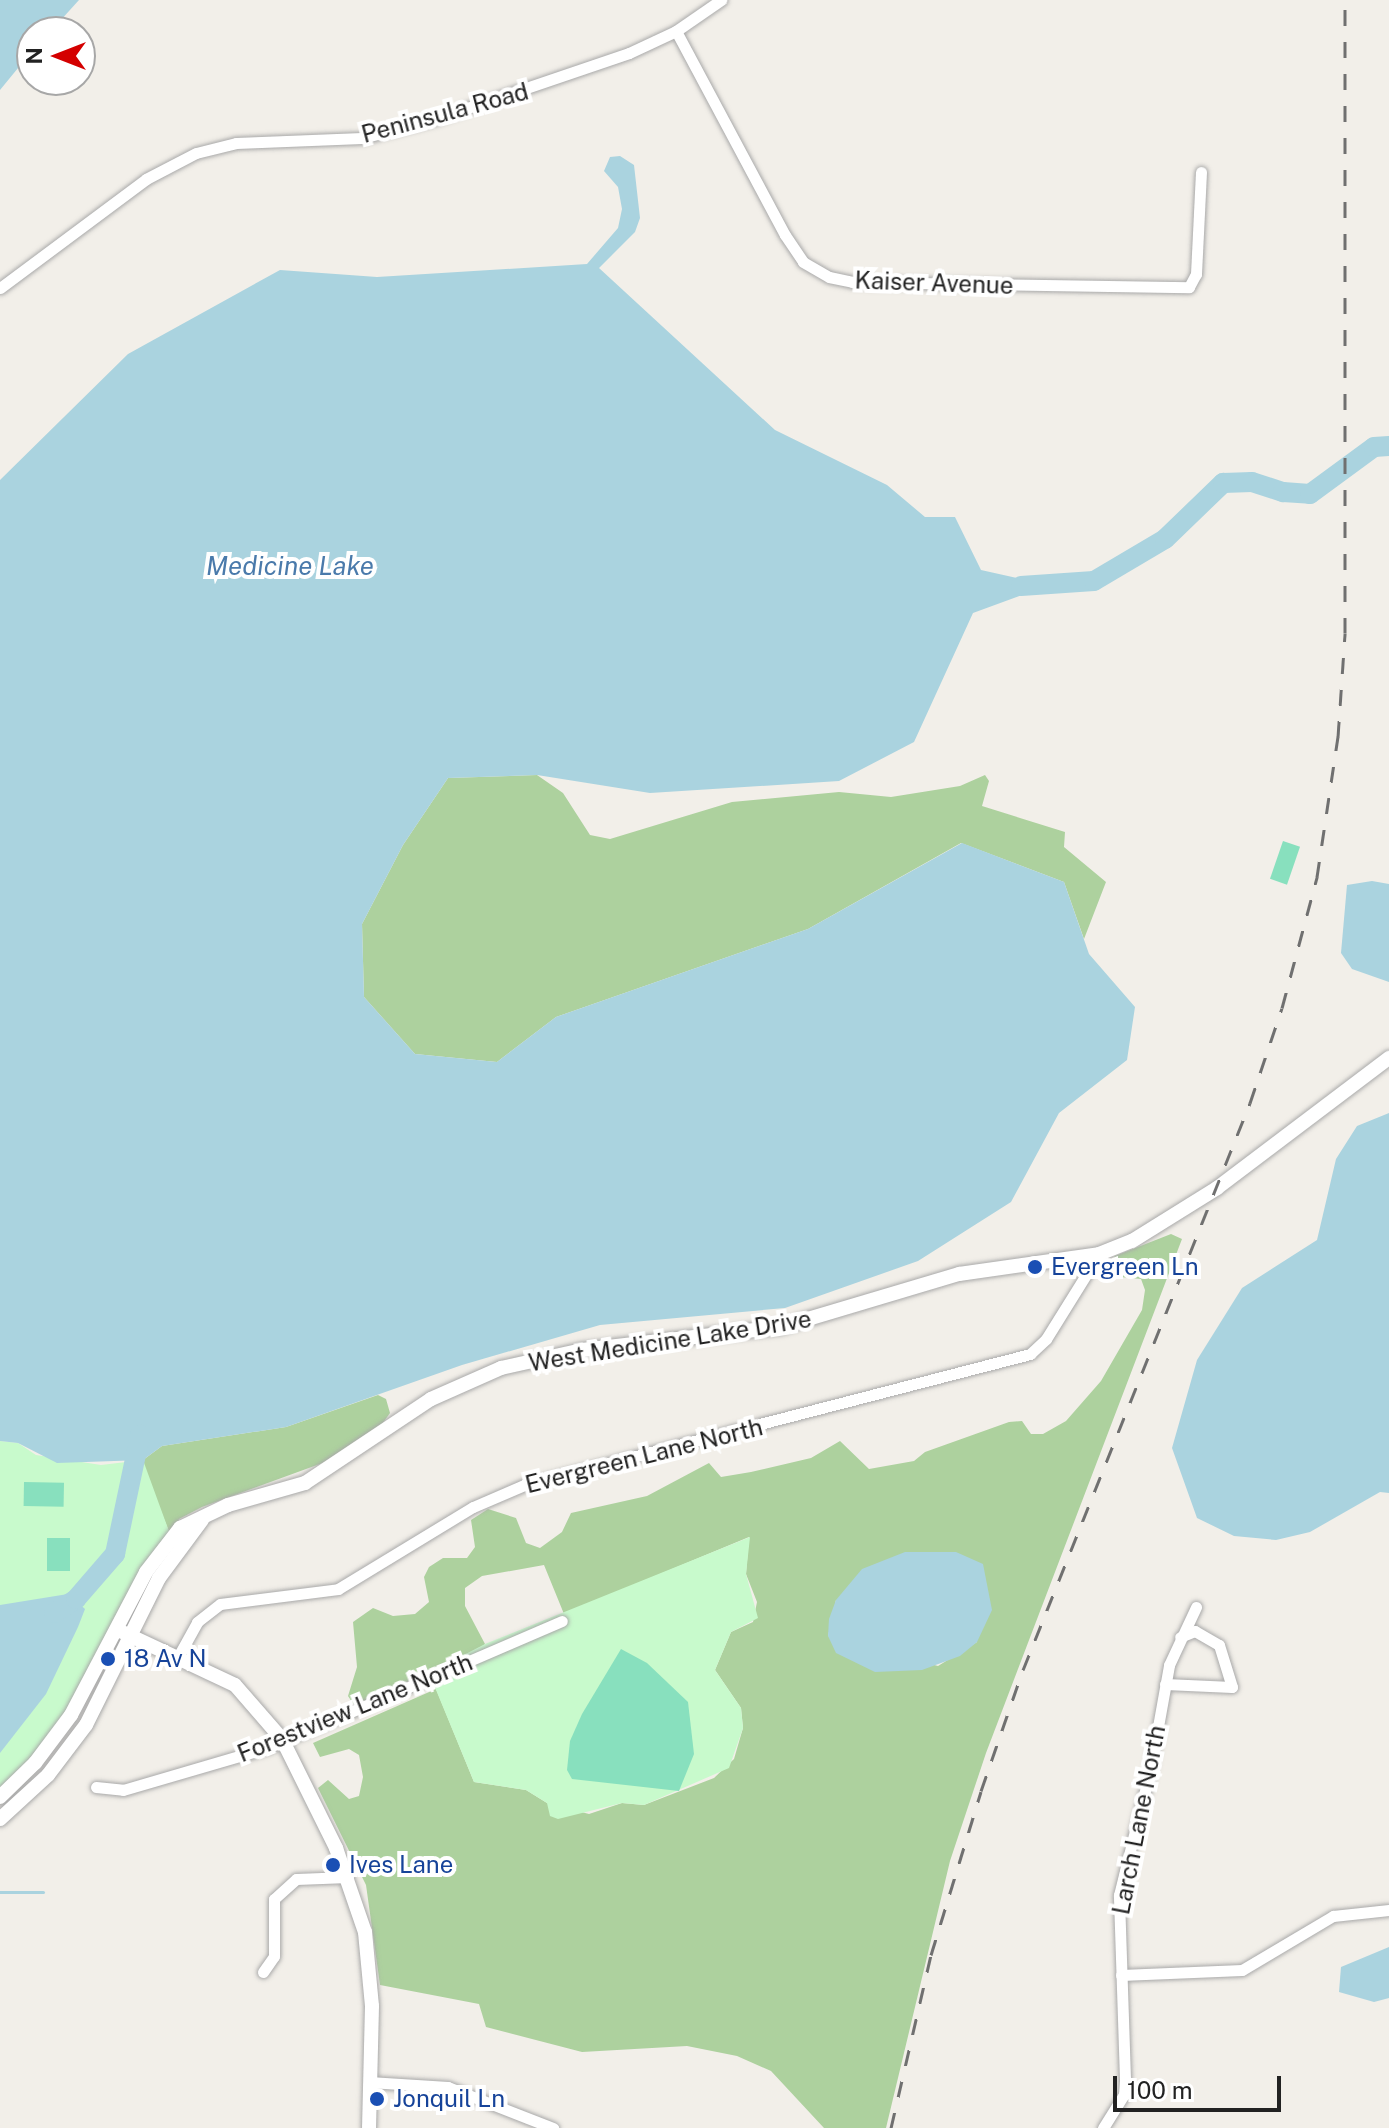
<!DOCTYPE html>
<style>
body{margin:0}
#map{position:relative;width:1389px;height:2128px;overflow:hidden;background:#f2efe9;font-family:"Public Sans",sans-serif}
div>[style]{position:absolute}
.forest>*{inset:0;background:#add19e}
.park>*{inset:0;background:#c8facc}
.pitch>*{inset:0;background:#88e0be;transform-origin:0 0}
.water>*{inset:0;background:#aad3df}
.stream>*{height:3px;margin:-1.5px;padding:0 1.5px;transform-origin:1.5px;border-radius:1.5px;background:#aad3df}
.river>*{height:20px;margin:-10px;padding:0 10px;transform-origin:10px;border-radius:10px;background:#aad3df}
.roads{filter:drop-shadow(0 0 2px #a9a9a9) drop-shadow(0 0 2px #a9a9a9)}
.minor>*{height:11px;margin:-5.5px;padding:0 5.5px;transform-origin:5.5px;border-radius:5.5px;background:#fff}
.tertiary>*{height:14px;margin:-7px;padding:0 7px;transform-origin:7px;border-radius:7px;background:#fff}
.rail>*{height:3px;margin-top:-1.5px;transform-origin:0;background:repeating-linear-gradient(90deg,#707070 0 16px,transparent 0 32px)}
.dots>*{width:22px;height:22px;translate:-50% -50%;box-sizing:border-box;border:4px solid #fff;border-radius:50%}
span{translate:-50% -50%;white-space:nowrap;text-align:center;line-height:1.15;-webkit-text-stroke:8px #fff;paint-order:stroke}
.street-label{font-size:24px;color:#222}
.transit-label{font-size:24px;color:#164399}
.left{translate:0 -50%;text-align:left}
.water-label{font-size:26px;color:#4a7aab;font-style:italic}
.north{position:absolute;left:16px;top:16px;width:80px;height:80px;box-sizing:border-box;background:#fff;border:2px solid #a7a7a7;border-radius:50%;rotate:270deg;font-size:22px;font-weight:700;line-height:32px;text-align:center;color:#222}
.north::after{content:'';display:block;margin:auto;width:28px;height:36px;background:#d40000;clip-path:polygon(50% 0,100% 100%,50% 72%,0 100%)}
.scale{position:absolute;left:1113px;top:2076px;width:168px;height:36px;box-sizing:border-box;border:4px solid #222;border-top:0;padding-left:10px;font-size:24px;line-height:28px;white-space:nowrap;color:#222;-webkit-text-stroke:6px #fff;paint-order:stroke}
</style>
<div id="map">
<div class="forest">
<div style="clip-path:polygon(537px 775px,563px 793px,590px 835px,610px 839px,732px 802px,839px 792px,891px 797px,960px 786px,985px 775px,989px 781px,982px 806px,1065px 832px,1064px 847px,1106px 882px,1084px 939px,1064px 882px,961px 843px,808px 929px,556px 1017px,497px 1062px,415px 1054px,364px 997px,362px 924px,403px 845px,448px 778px)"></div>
<div style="clip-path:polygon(evenodd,1171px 1234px,1182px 1239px,986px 1753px,950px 1861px,886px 2128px,824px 2128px,771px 2071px,737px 2056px,687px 2046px,582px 2052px,486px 2027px,479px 2004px,380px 1985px,366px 1885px,318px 1788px,328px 1780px,349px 1799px,359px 1796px,363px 1777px,359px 1755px,349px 1749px,320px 1757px,313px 1743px,436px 1689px,474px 1782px,526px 1790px,547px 1803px,589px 1814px,622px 1803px,644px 1805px,714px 1778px,734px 1759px,743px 1728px,741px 1708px,715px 1670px,731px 1632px,753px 1622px,757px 1602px,746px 1574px,749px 1537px,564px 1614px,544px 1565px,482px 1576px,465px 1588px,465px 1606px,485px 1644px,478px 1651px,354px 1705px,348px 1696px,357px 1667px,353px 1622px,373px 1608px,393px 1616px,415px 1614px,429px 1602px,424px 1577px,429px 1567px,443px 1558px,467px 1558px,475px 1547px,471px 1520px,488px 1509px,516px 1518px,526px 1543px,540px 1548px,562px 1532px,571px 1513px,647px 1496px,709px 1463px,721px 1477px,751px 1472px,811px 1458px,840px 1441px,869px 1469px,914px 1461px,925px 1452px,1009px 1422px,1022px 1421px,1031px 1434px,1043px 1434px,1066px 1421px,1101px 1381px,1142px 1310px,1145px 1290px,1141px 1279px,1109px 1276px,1106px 1267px,1115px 1256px,1171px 1234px,836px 1600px,977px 1642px,938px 1666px,828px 1636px,836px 1600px)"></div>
<div style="clip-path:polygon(378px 1395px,386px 1399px,390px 1413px,380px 1427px,328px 1461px,202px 1507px,179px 1519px,170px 1534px,143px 1466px,143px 1460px,162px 1446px,286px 1427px)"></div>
</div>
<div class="park">
<div style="clip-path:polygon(0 1441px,18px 1443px,36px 1455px,101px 1465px,143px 1460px,170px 1534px,71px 1715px,0 1795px)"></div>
<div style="clip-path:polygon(750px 1537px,746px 1574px,758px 1618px,731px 1632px,715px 1670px,741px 1708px,743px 1728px,729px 1768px,644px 1805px,622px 1803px,558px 1819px,550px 1816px,547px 1803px,526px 1790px,474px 1782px,429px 1673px,485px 1644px)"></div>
</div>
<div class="pitch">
<div style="left:1283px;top:841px;width:18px;height:40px;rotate:19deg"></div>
<div style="left:24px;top:1482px;width:40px;height:24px;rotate:1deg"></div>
<div style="left:47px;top:1538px;width:23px;height:33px"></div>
<div style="clip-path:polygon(621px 1649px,647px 1663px,688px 1702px,694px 1754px,679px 1791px,572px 1779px,567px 1770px,570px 1741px,582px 1714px)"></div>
</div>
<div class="water">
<div style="clip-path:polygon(0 0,79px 0,50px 32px,32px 32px,32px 51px,0 90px)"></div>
<div style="clip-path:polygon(620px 156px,634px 165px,640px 218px,635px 232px,599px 268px,775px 430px,887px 485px,925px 517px,955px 517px,981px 570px,1049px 585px,973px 613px,914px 742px,839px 781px,650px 793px,537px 775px,448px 778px,403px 845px,362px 924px,364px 997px,415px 1054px,497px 1062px,556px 1017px,808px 929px,962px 843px,1064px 882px,1089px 954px,1135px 1007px,1127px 1060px,1059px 1113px,1011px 1202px,918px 1261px,785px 1308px,600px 1325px,462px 1365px,286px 1427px,162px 1446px,143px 1460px,57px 1463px,18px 1443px,0 1441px,0 480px,128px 354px,280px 270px,377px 277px,587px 264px,618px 228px,622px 209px,618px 187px,604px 171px,610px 157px)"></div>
<div style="clip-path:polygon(1372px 881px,1389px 884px,1389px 982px,1352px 969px,1341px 953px,1347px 885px)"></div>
<div style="clip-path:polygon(1389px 1113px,1389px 1493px,1380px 1492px,1310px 1532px,1276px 1540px,1234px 1536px,1197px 1518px,1172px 1448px,1197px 1360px,1242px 1288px,1317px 1240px,1336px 1159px,1357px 1126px)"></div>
<div style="clip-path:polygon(905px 1552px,956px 1552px,983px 1564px,992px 1610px,977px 1642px,960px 1656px,922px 1670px,875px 1672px,836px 1653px,828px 1636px,829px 1619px,836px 1600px,862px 1569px)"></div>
<div style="clip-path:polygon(68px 1594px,85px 1609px,78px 1627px,46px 1694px,0 1753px,0 1605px)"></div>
<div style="clip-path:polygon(1389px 1947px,1389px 1998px,1374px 2002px,1339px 1992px,1341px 1967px)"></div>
</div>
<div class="stream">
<div style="left:0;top:1892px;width:43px"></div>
</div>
<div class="river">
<div style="left:1021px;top:586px;width:73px;rotate:-3.9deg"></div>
<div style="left:1094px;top:581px;width:82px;rotate:-30.6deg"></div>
<div style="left:1165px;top:539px;width:81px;rotate:-44deg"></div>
<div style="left:1223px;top:483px;width:29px;rotate:-2deg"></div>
<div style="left:1252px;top:482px;width:33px;rotate:18deg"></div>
<div style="left:1283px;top:492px;width:27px;rotate:4deg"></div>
<div style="left:1310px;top:494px;width:79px;rotate:-36.3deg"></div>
<div style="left:1374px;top:447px;width:15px;rotate:-4deg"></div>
<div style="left:54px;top:1613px;width:26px;rotate:-32deg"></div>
<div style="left:76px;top:1599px;width:60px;rotate:-49.1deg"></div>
<div style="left:115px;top:1554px;width:122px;rotate:-78.1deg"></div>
</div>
<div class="roads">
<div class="minor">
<div style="left:676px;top:31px;width:231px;rotate:61.9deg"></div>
<div style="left:785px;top:235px;width:32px;rotate:56deg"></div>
<div style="left:803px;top:262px;width:30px;rotate:30deg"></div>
<div style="left:829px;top:277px;width:24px;rotate:12deg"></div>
<div style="left:852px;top:282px;width:337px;rotate:0.9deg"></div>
<div style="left:1189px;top:287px;width:15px;rotate:-62deg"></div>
<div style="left:1196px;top:274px;width:102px;rotate:-87.2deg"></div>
<div style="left:0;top:288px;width:182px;rotate:-36.7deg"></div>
<div style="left:146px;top:179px;width:56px;rotate:-27.5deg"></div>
<div style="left:196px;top:153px;width:41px;rotate:-14deg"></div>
<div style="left:236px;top:143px;width:126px;rotate:-2.3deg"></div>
<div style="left:362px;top:138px;width:75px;rotate:-14.6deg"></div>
<div style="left:435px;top:119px;width:205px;rotate:-18.8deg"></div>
<div style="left:629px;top:53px;width:52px;rotate:-25.1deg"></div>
<div style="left:676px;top:31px;width:55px;rotate:-34.6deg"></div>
<div style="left:179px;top:1655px;width:38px;rotate:-61deg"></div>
<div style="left:197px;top:1622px;width:29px;rotate:-38deg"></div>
<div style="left:220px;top:1604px;width:119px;rotate:-7.2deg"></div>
<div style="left:338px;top:1589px;width:158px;rotate:-31.3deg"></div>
<div style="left:473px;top:1507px;width:56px;rotate:-23.3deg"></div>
<div style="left:524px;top:1485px;width:523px;rotate:-14.51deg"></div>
<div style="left:1030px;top:1354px;width:22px;rotate:-43deg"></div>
<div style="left:1046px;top:1339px;width:100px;rotate:-58.1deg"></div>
<div style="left:1165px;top:1684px;width:67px;rotate:2.6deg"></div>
<div style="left:1232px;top:1687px;width:44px;rotate:-107.2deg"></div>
<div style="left:1219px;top:1645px;width:28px;rotate:-150deg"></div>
<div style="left:1195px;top:1631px;width:16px;rotate:158deg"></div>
<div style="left:96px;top:1787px;width:27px;rotate:6deg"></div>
<div style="left:123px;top:1790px;width:150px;rotate:-16.3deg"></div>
<div style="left:267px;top:1748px;width:321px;rotate:-23.3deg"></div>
<div style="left:263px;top:1972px;width:19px;rotate:-55deg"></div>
<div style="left:274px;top:1956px;width:57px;rotate:-90deg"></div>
<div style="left:274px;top:1899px;width:30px;rotate:-42deg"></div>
<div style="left:296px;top:1879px;width:52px;rotate:-2.2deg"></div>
<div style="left:1121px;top:1975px;width:121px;rotate:-2.4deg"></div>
<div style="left:1242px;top:1970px;width:106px;rotate:-30.7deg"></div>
<div style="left:1333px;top:1916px;width:56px;rotate:-6.1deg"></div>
<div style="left:369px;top:2082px;width:79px;rotate:3.6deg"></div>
<div style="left:448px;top:2087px;width:113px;rotate:21.3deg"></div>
<div style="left:1103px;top:2128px;width:39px;rotate:-58deg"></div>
<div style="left:1124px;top:2095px;width:16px;rotate:-86deg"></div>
<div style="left:1125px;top:2079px;width:184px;rotate:-91.9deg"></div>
<div style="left:1119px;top:1895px;width:128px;rotate:-76deg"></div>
<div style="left:1150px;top:1771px;width:108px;rotate:-79.8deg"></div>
<div style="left:1169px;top:1665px;width:64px;rotate:-65deg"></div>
</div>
<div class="tertiary">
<div style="left:118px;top:1630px;width:129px;rotate:25.2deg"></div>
<div style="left:235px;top:1685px;width:72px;rotate:49deg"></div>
<div style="left:282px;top:1739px;width:122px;rotate:63.6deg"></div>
<div style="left:336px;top:1848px;width:89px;rotate:71deg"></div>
<div style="left:365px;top:1932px;width:74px;rotate:84.6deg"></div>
<div style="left:372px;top:2006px;width:122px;rotate:91.4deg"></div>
<div style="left:0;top:1797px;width:49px;rotate:-44.2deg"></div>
<div style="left:35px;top:1763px;width:60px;rotate:-53.1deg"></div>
<div style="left:71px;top:1715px;width:161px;rotate:-62.3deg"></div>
<div style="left:146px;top:1572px;width:56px;rotate:-52.3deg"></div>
<div style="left:180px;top:1528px;width:53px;rotate:-25.6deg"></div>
<div style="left:228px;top:1505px;width:80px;rotate:-15.9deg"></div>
<div style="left:305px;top:1483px;width:151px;rotate:-33.7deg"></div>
<div style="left:431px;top:1399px;width:77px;rotate:-23.9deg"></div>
<div style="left:501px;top:1368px;width:83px;rotate:-12.5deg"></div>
<div style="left:582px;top:1350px;width:200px;rotate:-6.6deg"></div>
<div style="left:781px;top:1327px;width:186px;rotate:-16.6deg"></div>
<div style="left:959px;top:1274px;width:141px;rotate:-8.1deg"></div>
<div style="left:1099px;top:1254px;width:35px;rotate:-22deg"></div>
<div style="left:1132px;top:1241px;width:100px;rotate:-31.9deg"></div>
<div style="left:1217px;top:1188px;width:216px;rotate:-37.1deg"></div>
<div style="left:0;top:1819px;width:65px;rotate:-42.5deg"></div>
<div style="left:48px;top:1775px;width:63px;rotate:-52.8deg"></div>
<div style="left:86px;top:1725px;width:164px;rotate:-63.6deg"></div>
<div style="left:159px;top:1578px;width:72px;rotate:-53.4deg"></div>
</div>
</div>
<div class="rail">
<div style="left:891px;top:2128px;width:178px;rotate:-77deg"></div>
<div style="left:931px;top:1955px;width:171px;rotate:-73deg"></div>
<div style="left:981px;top:1791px;width:128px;rotate:-70.9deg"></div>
<div style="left:1023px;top:1670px;width:611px;rotate:-68.18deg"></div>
<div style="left:1250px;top:1103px;width:100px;rotate:-71.4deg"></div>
<div style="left:1282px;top:1008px;width:136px;rotate:-75deg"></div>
<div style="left:1317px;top:877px;width:142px;rotate:-81.5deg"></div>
<div style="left:1338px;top:737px;width:104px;rotate:-86.1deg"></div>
<div style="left:1345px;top:633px;width:633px;rotate:-90deg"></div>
</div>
<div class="dots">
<div style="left:1035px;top:1267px;background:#1a4fb4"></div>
<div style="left:108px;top:1659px;background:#1a4fb4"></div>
<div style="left:333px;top:1865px;background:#1a4fb4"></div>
<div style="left:377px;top:2099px;background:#1a4fb4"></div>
</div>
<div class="street-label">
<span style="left:445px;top:113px;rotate:-15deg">Peninsula Road</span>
<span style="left:934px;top:283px;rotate:2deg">Kaiser Avenue</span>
<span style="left:670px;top:1341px;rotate:-9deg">West Medicine Lake Drive</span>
<span style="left:644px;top:1456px;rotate:-14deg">Evergreen Lane North</span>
<span style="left:355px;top:1708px;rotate:-22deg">Forestview Lane North</span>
<span style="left:1139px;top:1820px;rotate:-79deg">Larch Lane North</span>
</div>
<div class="transit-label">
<span class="left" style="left:1051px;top:1267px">Evergreen Ln</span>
<span class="left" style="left:124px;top:1659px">18 Av N</span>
<span class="left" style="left:349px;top:1865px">Ives Lane</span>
<span class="left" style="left:393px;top:2099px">Jonquil Ln</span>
</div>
<div class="water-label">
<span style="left:290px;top:566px">Medicine Lake</span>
</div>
<div class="north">N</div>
<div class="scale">100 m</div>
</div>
